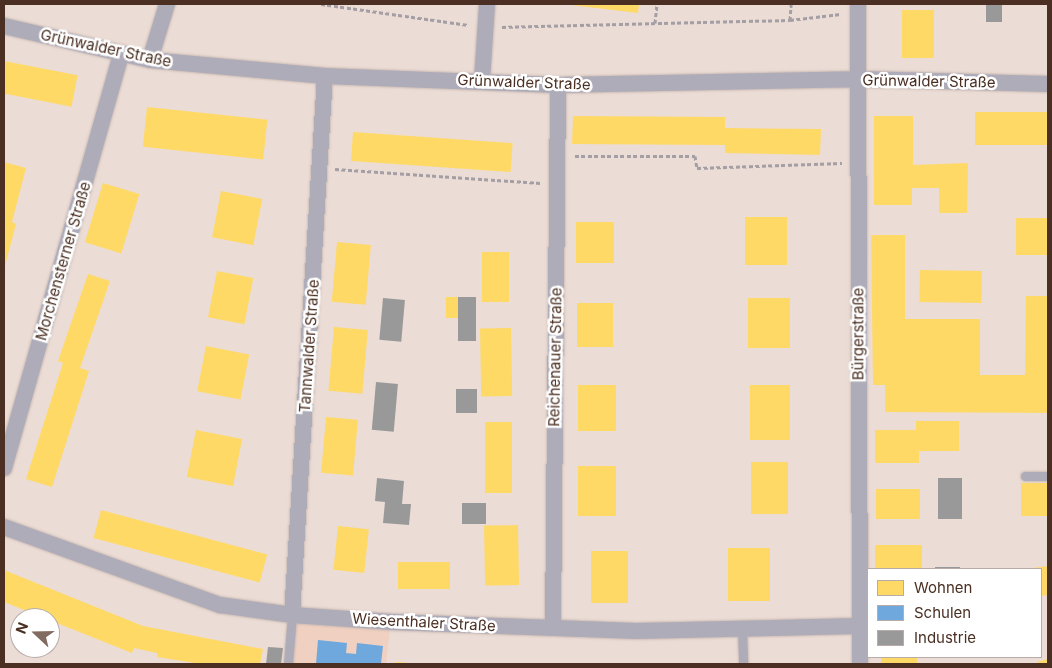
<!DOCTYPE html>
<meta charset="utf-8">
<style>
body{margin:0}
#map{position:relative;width:1052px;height:668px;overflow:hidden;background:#ebdcd5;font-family:Inter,sans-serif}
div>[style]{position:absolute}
.built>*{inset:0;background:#f0d0c1}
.homes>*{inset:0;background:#ffd966;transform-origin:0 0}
.schools>*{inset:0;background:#6fa8dc}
.industry>*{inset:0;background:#999;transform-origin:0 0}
.path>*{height:3px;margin-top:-1.5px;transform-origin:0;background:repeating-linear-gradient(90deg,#a49ea5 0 4px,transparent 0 6.5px)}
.roads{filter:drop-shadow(0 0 1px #c9bab3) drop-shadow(0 0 1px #c9bab3)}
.lane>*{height:9px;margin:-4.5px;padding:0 4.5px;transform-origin:4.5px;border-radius:4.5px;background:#afacba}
.street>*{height:16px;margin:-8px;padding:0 8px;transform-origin:8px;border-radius:8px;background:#afacba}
span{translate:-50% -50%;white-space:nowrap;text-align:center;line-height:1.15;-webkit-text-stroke:5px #fff;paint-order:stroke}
.street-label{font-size:15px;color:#4a2f22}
.frame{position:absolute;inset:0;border:5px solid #4a2f22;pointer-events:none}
.legend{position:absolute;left:867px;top:568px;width:175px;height:90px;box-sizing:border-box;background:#fff;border:1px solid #b7aca7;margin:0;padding:6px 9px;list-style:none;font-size:15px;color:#4a2f22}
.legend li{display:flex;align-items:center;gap:10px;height:25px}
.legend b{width:25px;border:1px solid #b7aca7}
.north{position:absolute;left:10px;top:608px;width:50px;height:50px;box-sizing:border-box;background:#fff;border:1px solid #b7aca7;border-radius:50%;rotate:291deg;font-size:14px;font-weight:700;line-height:20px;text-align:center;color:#4a2f22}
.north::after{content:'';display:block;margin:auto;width:18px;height:22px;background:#826c61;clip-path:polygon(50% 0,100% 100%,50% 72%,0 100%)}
</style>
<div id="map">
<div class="built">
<div style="clip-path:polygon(296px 619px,390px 628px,386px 664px,293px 664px)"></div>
</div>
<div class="homes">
<div style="clip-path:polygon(563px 4px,639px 4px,638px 13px)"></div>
<div style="left:902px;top:10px;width:32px;height:48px"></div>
<div style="left:4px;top:61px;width:75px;height:32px;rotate:11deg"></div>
<div style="left:147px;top:107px;width:121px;height:40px;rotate:6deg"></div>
<div style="left:975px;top:112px;width:72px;height:33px"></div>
<div style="clip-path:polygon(573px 116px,725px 117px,725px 128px,821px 129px,820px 155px,725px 153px,725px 145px,572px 144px)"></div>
<div style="clip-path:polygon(874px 116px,913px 116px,913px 165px,968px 163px,967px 213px,939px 213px,939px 188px,912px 188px,912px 205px,874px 205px)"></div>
<div style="left:353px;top:132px;width:160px;height:29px;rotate:4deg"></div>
<div style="clip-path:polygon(4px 162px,26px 168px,12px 222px,16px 224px,4px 270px)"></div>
<div style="left:103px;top:183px;width:38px;height:62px;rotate:17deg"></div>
<div style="left:221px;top:191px;width:42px;height:47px;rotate:11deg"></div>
<div style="left:745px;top:217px;width:42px;height:48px"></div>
<div style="left:1016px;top:218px;width:32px;height:37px"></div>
<div style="left:576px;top:222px;width:38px;height:41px"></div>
<div style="clip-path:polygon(871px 235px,905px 235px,905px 319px,980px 319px,980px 375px,1025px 375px,1026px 296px,1048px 296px,1048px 413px,885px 412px,885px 385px,873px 385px)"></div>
<div style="left:337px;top:242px;width:34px;height:60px;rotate:5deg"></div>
<div style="left:482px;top:252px;width:27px;height:50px"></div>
<div style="left:920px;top:270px;width:62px;height:32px;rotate:1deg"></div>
<div style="left:217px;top:271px;width:37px;height:47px;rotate:11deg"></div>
<div style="clip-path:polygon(88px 274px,110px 281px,80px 368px,89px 371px,52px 487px,26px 479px,63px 363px,58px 361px)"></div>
<div style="left:446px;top:297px;width:12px;height:21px"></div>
<div style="left:748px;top:298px;width:42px;height:50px"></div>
<div style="left:577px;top:303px;width:36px;height:44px"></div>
<div style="left:334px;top:327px;width:34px;height:64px;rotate:5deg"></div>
<div style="left:511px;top:328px;width:68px;height:31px;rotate:89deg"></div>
<div style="left:206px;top:346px;width:44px;height:46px;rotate:11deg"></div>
<div style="left:578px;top:385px;width:38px;height:46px"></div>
<div style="left:750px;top:385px;width:40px;height:55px"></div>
<div style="left:326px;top:417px;width:32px;height:56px;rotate:5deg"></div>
<div style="clip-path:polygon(916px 421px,959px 421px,959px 451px,919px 451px,919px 463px,875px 463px,875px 430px,916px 430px)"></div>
<div style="left:512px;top:422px;width:71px;height:27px;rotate:90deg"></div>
<div style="left:196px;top:430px;width:47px;height:48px;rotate:11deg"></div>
<div style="left:751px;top:462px;width:37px;height:52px"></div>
<div style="left:578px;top:466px;width:38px;height:50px"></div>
<div style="left:1021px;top:483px;width:27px;height:33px"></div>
<div style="left:876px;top:489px;width:44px;height:30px"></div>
<div style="left:101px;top:510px;width:172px;height:29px;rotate:15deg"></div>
<div style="left:518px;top:525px;width:60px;height:34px;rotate:89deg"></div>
<div style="left:338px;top:526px;width:31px;height:44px;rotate:6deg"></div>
<div style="left:875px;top:545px;width:47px;height:24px"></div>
<div style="left:728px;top:548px;width:42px;height:53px"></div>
<div style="left:591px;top:551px;width:37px;height:52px"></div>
<div style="left:450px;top:562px;width:27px;height:52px;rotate:90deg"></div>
<div style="clip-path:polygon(1048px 566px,1048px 595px,1041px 596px,1041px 569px,1033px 568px)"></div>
<div style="clip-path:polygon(4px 570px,143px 626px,263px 649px,260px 664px,201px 664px,157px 657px,157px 653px,134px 648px,132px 653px,4px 602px)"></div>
<div style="left:881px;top:657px;width:36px;height:7px"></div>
<div style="clip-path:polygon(1048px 659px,1048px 664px,1037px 664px,1037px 662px)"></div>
<div style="clip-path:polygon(396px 662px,410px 663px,410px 664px,396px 664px)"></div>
</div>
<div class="schools">
<div style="clip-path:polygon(318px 640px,347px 643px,346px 653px,356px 654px,357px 643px,383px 646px,381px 664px,316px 664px)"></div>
</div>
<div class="industry">
<div style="left:986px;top:4px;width:16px;height:18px"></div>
<div style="left:458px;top:297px;width:18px;height:44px"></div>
<div style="left:383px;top:298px;width:22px;height:42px;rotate:5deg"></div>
<div style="left:376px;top:382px;width:22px;height:48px;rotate:5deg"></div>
<div style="left:456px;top:389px;width:21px;height:24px"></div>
<div style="clip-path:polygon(377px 478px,404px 481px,402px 504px,411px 504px,409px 525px,383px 523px,385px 502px,375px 501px)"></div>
<div style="left:938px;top:478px;width:24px;height:41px"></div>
<div style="left:462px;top:503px;width:24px;height:21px"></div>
<div style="left:935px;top:567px;width:25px;height:2px"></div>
<div style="clip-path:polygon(268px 647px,283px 648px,281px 664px,266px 664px)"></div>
</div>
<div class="path">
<div style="left:321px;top:4px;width:149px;rotate:8.1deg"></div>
<div style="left:790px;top:20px;width:51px;rotate:-6.7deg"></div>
<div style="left:655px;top:23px;width:19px;rotate:-84deg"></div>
<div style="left:502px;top:27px;width:288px;rotate:-1.4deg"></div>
<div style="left:790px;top:20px;width:16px;rotate:-86deg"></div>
<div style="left:575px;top:156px;width:120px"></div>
<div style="left:695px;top:156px;width:12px;rotate:81deg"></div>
<div style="left:697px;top:168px;width:145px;rotate:-2deg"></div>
<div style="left:335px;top:169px;width:206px;rotate:3.9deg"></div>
</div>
<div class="roads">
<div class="lane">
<div style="left:1025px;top:476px;width:23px"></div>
<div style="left:742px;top:629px;width:35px;rotate:88deg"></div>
<div style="left:288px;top:664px;width:49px;rotate:-85.3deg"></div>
</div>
<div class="street">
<div style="left:858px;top:4px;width:660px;rotate:89.83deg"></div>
<div style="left:4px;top:26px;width:150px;rotate:13.1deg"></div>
<div style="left:150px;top:60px;width:176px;rotate:5.2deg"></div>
<div style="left:325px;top:76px;width:233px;rotate:2.2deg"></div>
<div style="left:558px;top:85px;width:301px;rotate:-1.1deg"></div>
<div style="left:859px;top:79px;width:189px;rotate:1.5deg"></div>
<div style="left:150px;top:60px;width:59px;rotate:-73.1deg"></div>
<div style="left:482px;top:80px;width:76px;rotate:-86.2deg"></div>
<div style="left:4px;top:468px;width:430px;rotate:-74.2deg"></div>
<div style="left:4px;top:527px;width:230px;rotate:19.9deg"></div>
<div style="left:220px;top:605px;width:73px;rotate:7.9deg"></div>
<div style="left:292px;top:615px;width:100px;rotate:4deg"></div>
<div style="left:392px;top:622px;width:244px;rotate:2.1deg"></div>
<div style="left:636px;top:631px;width:223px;rotate:-1.3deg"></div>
<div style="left:292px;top:615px;width:540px;rotate:-86.5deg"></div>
<div style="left:553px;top:628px;width:543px;rotate:-89.47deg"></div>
</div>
</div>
<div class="street-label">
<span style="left:106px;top:48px;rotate:12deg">Grünwalder Straße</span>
<span style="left:929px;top:81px;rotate:1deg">Grünwalder Straße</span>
<span style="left:524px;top:82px;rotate:2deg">Grünwalder Straße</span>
<span style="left:63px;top:261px;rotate:-74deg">Morchensterner Straße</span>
<span style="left:858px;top:334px;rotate:-90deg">Bürgerstraße</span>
<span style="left:309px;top:346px;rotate:-86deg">Tannwalder Straße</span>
<span style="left:555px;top:357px;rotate:-89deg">Reichenauer Straße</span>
<span style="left:424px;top:622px;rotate:3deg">Wiesenthaler Straße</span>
</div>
<div class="frame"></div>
<ul class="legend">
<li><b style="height:14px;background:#ffd966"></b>Wohnen</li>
<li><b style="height:14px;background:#6fa8dc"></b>Schulen</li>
<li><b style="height:14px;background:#999"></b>Industrie</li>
</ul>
<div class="north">N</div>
</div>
